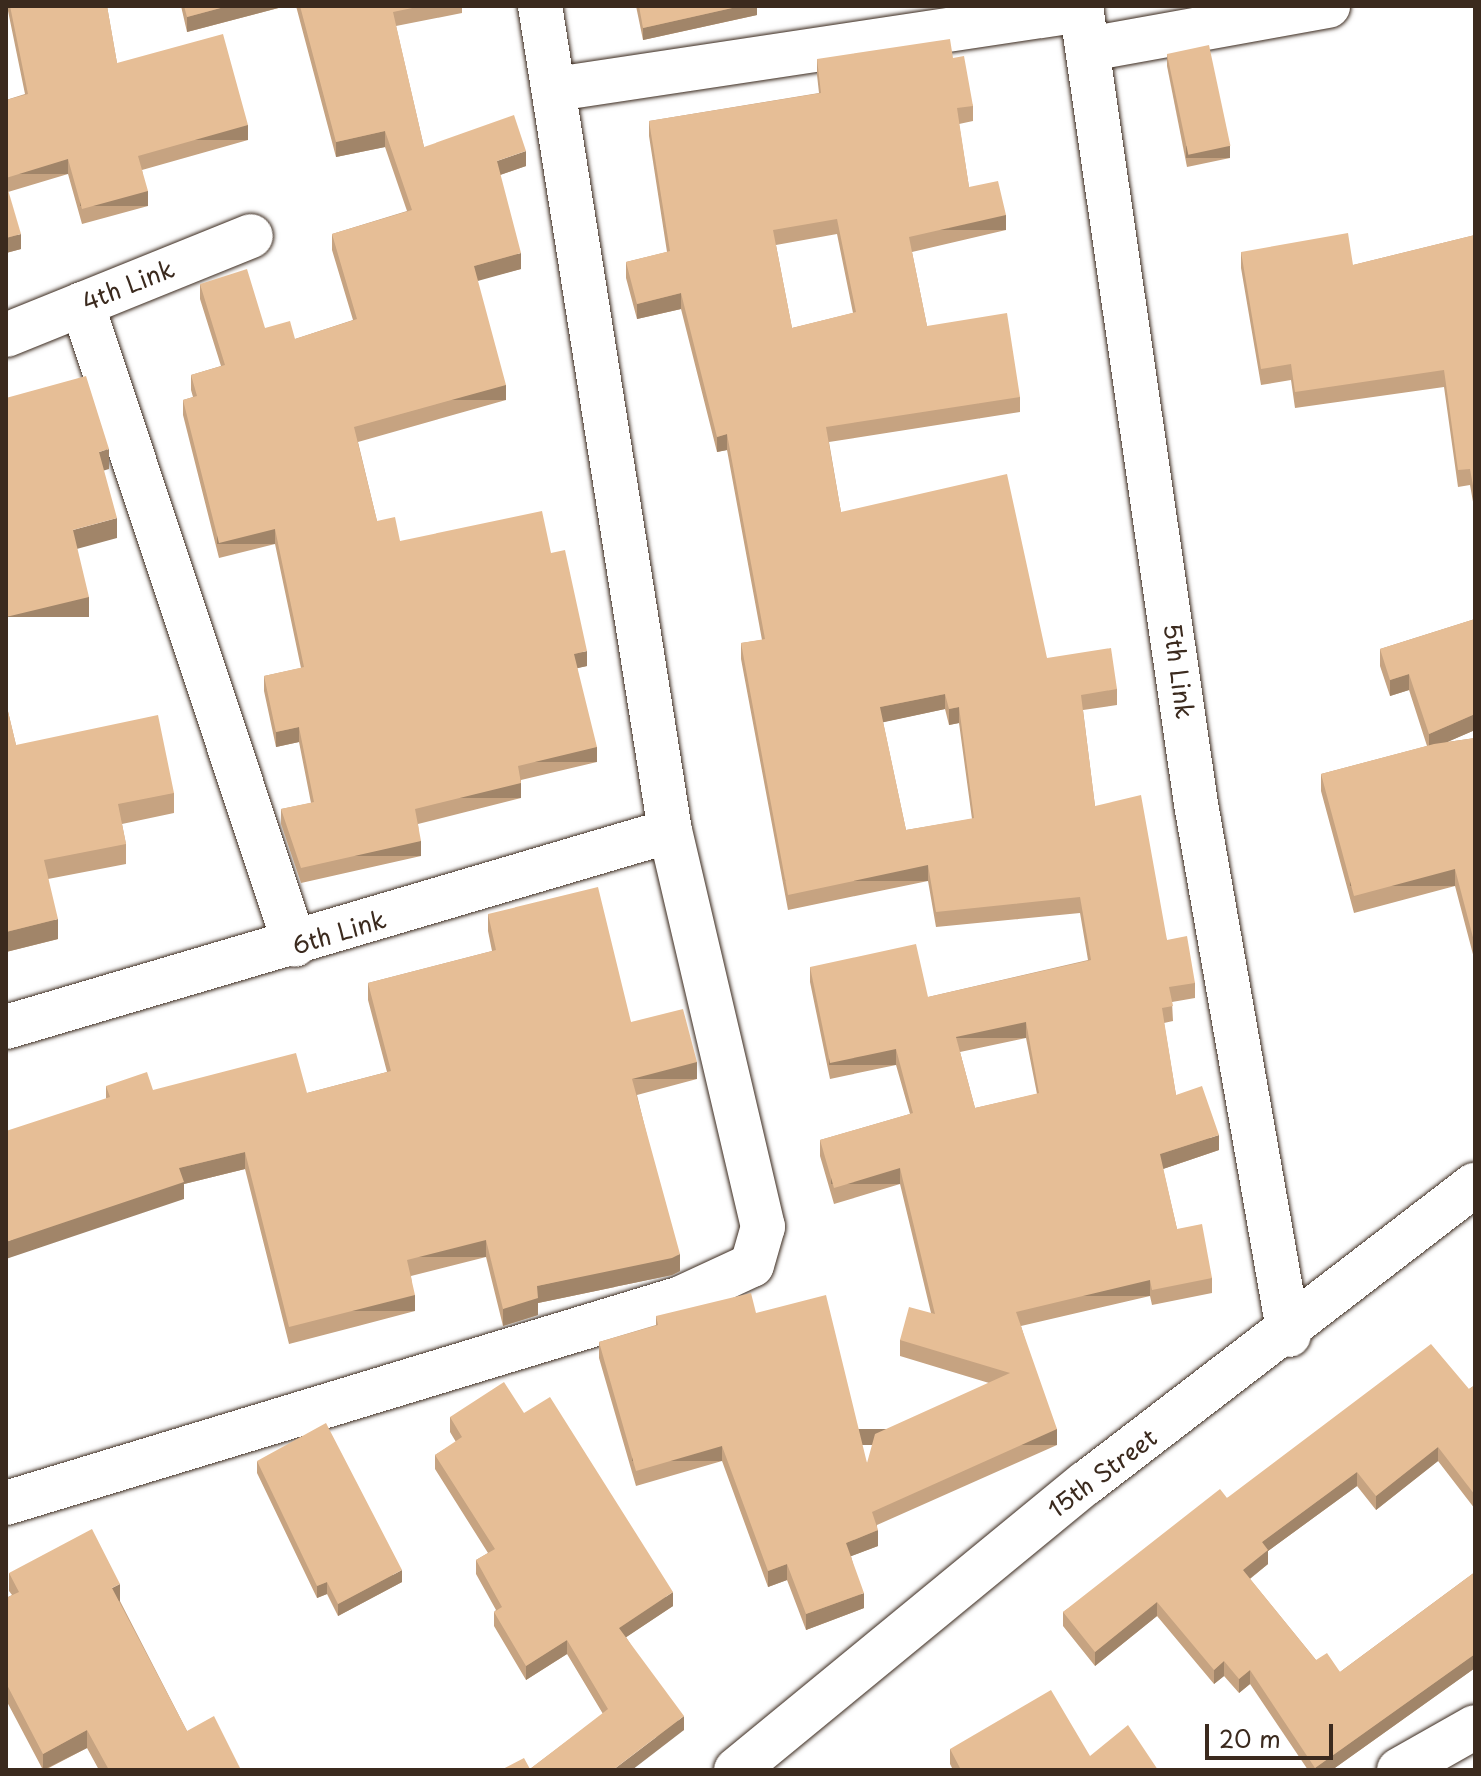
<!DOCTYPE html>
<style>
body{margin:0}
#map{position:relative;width:1481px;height:1776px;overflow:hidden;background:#fff;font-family:"Playpen Sans",sans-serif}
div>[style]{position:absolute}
.roads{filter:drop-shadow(0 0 2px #3b2a1e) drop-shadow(0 0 2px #3b2a1e)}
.minor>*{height:44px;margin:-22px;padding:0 22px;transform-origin:22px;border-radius:22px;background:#fff}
.wall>*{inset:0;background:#c6a381}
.shaded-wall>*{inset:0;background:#a18569;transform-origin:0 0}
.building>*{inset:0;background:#e6be96;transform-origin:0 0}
span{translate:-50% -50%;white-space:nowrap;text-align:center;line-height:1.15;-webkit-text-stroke:6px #fff;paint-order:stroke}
.street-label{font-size:24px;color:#3b2a1e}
.frame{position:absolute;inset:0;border:8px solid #3b2a1e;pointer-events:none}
.scale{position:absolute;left:1205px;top:1724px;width:128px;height:36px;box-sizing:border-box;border:4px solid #3b2a1e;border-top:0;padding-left:10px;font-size:24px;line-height:28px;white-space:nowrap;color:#3b2a1e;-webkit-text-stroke:6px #fff;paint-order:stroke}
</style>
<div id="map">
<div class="roads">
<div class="minor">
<div style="left:1081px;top:6px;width:806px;rotate:81.8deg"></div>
<div style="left:1196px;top:804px;width:539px;rotate:80.07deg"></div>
<div style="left:1089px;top:49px;width:243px;rotate:-10.2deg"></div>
<div style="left:556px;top:89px;width:531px;rotate:-8.56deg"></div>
<div style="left:82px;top:304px;width:675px;rotate:71.62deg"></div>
<div style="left:6px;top:335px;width:264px;rotate:-22deg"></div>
<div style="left:6px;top:1027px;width:692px;rotate:-16.45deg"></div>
<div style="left:6px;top:1503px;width:705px;rotate:-16.89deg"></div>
<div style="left:681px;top:1298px;width:78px;rotate:-24.9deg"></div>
<div style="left:752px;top:1265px;width:40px;rotate:-74deg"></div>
<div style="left:763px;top:1227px;width:407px;rotate:-103.2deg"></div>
<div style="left:670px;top:831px;width:835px;rotate:-98.95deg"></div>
<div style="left:736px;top:1770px;width:453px;rotate:-39.4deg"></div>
<div style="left:1086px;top:1483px;width:490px;rotate:-37.5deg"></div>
<div style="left:1399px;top:1770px;width:87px;rotate:-29.5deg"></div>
</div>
</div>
<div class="wall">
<div style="clip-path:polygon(7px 6px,107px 6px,117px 63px,248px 140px,142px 170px,148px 206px,82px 224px,68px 174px,8px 192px,21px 249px,6px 253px,6px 100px,25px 94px)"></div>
<div style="clip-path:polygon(181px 6px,286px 6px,187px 32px)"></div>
<div style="clip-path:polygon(296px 6px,462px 6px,462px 13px,396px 26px,424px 147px,526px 166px,500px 175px,521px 269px,477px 280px,506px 400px,358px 442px,377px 521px,400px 541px,551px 553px,587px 666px,577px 668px,597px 762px,521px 780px,521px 798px,418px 824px,421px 856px,301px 883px,281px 824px,281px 809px,311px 803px,299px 742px,276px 747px,264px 691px,264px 676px,301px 668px,275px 544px,219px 558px,183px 415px,183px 400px,193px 397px,191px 390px,191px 375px,221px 366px,200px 299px,200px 284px,265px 328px,295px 339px,353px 320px,332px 250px,332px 234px,407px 211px,385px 147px,336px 157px)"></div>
<div style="clip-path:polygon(636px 6px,757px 6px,757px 15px,643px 40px)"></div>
<div style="clip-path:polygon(1167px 54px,1230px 158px,1187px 167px,1167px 66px)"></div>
<div style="clip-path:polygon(evenodd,953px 58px,973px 106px,973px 121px,959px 124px,969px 187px,1006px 230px,912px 252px,927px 326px,1020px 397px,1020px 412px,829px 442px,841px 512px,1047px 658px,1117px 689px,1117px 705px,1083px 710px,1095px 806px,1167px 940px,1195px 983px,1195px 998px,1172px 1002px,1173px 1021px,1164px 1023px,1176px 1095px,1219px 1150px,1163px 1169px,1177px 1229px,1212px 1278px,1212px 1293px,1152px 1305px,1150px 1296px,1021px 1326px,1057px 1445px,877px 1525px,878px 1546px,851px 1556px,864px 1608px,806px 1630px,787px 1580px,768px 1587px,722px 1461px,636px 1486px,599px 1358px,599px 1342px,656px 1325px,656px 1316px,756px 1313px,867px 1463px,989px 1383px,900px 1356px,900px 1340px,931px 1313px,900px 1184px,834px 1204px,820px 1156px,820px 1140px,910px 1114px,896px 1065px,830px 1079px,810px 982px,810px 967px,928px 997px,1088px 960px,1080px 913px,936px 927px,928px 881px,788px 910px,741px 659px,741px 643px,762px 640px,727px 450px,717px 452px,681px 309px,637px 319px,626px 278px,626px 262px,667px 252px,649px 136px,649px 121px,819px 93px,817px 75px,817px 59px,953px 58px,837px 234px,853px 313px,792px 328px,776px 245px,837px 234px,953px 58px,945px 709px,949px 725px,959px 723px,972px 819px,906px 830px,883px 722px,945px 709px,953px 58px,1026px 1038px,1037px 1094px,975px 1108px,960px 1052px,1026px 1038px)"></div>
<div style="clip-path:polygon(1475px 235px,1475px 513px,1470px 485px,1458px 487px,1444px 387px,1295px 408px,1291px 380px,1261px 385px,1241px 268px,1241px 252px,1353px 265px)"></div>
<div style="clip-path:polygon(1475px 619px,1475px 730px,1447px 742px,1475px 738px,1475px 962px,1455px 886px,1354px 913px,1321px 791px,1321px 774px,1427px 746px,1409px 690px,1390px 696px,1380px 666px,1380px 649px)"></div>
<div style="clip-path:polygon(6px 703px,16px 745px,174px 793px,174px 813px,122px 824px,126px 844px,126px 864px,48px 879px,58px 939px,6px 952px)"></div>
<div style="clip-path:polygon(488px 914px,631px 1022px,697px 1079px,637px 1095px,680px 1271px,672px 1275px,538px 1303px,538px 1315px,503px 1326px,486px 1257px,411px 1276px,415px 1311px,289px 1344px,245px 1169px,184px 1184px,184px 1199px,106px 1098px,106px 1086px,153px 1090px,307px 1093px,387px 1072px,368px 1000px,368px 983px,492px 951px,488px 931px)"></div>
<div style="clip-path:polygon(1475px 1385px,1475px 1509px,1438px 1461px,1376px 1510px,1357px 1486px,1268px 1551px,1268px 1564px,1250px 1579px,1316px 1660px,1340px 1672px,1475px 1572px,1475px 1668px,1332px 1770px,1308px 1770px,1250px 1684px,1239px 1693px,1224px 1676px,1214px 1684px,1157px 1616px,1095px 1666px,1063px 1626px,1063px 1612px,1227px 1498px,1469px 1389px)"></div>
<div style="clip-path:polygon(524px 1413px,673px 1606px,626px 1637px,684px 1730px,530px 1769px,603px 1714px,567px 1654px,526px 1680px,494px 1626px,494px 1612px,496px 1610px,476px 1574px,476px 1560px,488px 1553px,435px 1469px,435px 1455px,456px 1442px,450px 1432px,450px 1417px)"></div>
<div style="clip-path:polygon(257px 1461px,402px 1582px,338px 1616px,327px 1594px,317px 1598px,257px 1473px)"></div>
<div style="clip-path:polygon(9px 1573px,120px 1601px,187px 1731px,241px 1770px,99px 1770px,87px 1748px,45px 1770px,43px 1770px,6px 1700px,6px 1598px,12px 1595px,9px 1591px)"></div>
<div style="clip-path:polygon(950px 1749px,1090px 1756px,1158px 1770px,953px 1770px,950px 1764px)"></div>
</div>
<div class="shaded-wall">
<div style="clip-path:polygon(228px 6px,286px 6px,187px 32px,187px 17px)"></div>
<div style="clip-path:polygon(741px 6px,757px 6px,757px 15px,643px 40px,643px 28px)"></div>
<div style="left:248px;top:125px;width:15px;height:114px;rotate:90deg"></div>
<div style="clip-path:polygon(385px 131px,385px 147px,336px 157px,336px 142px)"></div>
<div style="left:1230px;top:146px;width:12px;height:44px;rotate:90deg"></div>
<div style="clip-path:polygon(526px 151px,526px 166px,497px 176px,497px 161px)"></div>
<div style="left:68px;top:159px;width:15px;height:65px;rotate:90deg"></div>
<div style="left:148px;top:191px;width:15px;height:68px;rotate:90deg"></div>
<div style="left:1006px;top:215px;width:15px;height:99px;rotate:90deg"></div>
<div style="clip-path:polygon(21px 234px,21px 249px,6px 253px,6px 238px)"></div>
<div style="clip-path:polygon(521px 253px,521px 269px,474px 282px,474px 266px)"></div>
<div style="clip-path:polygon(681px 293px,681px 309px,637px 319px,637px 304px)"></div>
<div style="left:506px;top:385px;width:15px;height:158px;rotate:90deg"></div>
<div style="clip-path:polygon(727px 434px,727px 450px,717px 452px,717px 437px)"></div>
<div style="clip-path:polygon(109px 449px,109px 469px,99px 472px,99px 452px)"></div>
<div style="clip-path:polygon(117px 518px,117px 538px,73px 550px,73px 530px)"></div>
<div style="left:275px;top:529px;width:15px;height:58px;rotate:90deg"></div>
<div style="left:89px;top:597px;width:20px;height:85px;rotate:90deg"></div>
<div style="clip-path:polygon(587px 651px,587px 666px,574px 669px,574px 654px)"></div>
<div style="clip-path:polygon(1409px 674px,1409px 690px,1390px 696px,1390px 680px)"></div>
<div style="clip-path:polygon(945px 694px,945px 709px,880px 723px,880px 707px)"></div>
<div style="clip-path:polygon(959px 707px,959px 723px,949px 725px,949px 709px)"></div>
<div style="clip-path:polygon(1475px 714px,1475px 730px,1429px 750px,1429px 734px)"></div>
<div style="clip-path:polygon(299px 727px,299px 742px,276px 747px,276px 732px)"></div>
<div style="left:597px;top:747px;width:15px;height:81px;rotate:90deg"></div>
<div style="left:521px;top:783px;width:15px;height:109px;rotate:90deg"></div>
<div style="left:421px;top:841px;width:15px;height:123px;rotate:90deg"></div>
<div style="left:928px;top:865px;width:16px;height:143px;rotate:90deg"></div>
<div style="left:1455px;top:869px;width:17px;height:105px;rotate:90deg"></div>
<div style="clip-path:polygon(58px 919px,58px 939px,6px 952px,6px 932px)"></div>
<div style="left:1026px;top:1022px;width:16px;height:72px;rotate:90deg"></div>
<div style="left:896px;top:1049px;width:16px;height:67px;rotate:90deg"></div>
<div style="left:697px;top:1062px;width:17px;height:67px;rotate:90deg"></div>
<div style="clip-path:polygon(1219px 1135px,1219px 1150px,1160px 1170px,1160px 1154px)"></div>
<div style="clip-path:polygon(245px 1152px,245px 1169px,184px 1184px,184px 1199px,6px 1259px,6px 1242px,179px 1168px)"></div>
<div style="left:900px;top:1168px;width:16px;height:69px;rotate:90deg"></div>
<div style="left:486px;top:1240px;width:17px;height:81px;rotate:90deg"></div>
<div style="clip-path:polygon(680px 1254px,680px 1271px,672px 1275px,538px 1303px,538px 1315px,503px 1326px,503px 1309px,537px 1286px)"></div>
<div style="left:1150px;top:1280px;width:16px;height:138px;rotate:90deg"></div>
<div style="left:415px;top:1295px;width:16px;height:130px;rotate:90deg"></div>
<div style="left:1057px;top:1429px;width:16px;height:203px;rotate:90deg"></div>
<div style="left:722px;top:1446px;width:15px;height:90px;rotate:90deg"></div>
<div style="clip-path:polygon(1438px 1447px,1438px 1461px,1376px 1510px,1376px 1496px)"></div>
<div style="clip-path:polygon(1357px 1472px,1357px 1486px,1268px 1551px,1268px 1564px,1243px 1584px,1243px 1570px,1262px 1542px)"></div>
<div style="clip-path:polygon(878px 1530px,878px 1546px,846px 1558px,846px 1543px)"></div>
<div style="clip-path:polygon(787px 1564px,787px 1580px,768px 1587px,768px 1571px)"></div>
<div style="clip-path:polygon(402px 1570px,402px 1582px,338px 1616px,338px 1604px)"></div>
<div style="clip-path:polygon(327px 1582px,327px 1594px,317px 1598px,317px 1586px)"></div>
<div style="clip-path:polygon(120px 1584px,120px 1601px,112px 1605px,112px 1588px)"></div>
<div style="clip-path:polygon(673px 1592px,673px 1606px,619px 1642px,619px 1628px)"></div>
<div style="clip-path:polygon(864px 1593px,864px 1608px,806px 1630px,806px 1614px)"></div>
<div style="clip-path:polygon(1157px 1602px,1157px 1616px,1095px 1666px,1095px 1652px)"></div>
<div style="clip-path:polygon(567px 1640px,567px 1654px,526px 1680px,526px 1666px)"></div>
<div style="clip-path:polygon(1475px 1654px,1475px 1668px,1332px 1770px,1315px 1770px,1315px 1768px)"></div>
<div style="clip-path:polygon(1224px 1661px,1224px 1676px,1214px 1684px,1214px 1670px)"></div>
<div style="clip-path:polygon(1250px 1670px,1250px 1684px,1239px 1693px,1239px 1679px)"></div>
<div style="clip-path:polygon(684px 1716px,684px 1730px,632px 1770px,613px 1770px)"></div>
<div style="clip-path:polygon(87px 1730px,87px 1748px,43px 1770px,43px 1754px)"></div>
</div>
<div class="building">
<div style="clip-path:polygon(10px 6px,107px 6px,117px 63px,223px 34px,248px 125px,138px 156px,148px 191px,82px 209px,68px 159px,6px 178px,6px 100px,28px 94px)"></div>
<div style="clip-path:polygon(184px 6px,228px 6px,187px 17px)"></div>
<div style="clip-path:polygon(300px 6px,422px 6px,393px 12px,424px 147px,514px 115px,526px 151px,497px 161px,521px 253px,474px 266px,506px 385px,354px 427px,377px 521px,395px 517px,400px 541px,542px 511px,551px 553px,565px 550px,587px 651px,574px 654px,597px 747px,518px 766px,521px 783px,415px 809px,421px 841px,301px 868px,281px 809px,314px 802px,299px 727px,276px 732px,264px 676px,304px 667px,275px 529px,219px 543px,183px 400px,197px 396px,191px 375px,225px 365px,200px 284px,247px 269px,265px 328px,290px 321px,295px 339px,357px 319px,332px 234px,412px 210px,385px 131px,336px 142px)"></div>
<div style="clip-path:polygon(639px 6px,741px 6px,643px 28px)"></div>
<div style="clip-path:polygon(evenodd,950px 39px,953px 58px,964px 56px,973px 106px,957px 108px,969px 187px,998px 181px,1006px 215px,909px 237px,927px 326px,1007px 313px,1020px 397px,826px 427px,841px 512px,1007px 474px,1047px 658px,1111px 648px,1117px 689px,1081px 695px,1095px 806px,1141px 795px,1167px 940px,1187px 936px,1195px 983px,1169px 987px,1173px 1006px,1162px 1008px,1176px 1095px,1202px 1086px,1219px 1135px,1160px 1154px,1177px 1229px,1202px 1224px,1212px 1278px,1152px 1290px,1150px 1280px,1016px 1312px,1057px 1429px,872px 1512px,878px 1530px,846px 1543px,864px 1593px,806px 1614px,787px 1564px,768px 1571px,722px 1446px,636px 1471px,599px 1342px,658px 1325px,656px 1316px,751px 1293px,756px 1313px,826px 1295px,867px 1463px,875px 1434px,1010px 1373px,900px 1340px,909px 1307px,935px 1314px,900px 1168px,834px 1188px,820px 1140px,913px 1113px,896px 1049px,830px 1063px,810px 967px,916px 944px,928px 997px,1091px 960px,1080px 897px,936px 912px,928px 865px,788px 895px,741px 643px,765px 639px,727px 434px,717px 437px,681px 293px,637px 304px,626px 262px,670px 251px,649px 121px,821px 93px,817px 59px,950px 39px,837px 219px,856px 312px,792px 328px,773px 230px,837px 219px,950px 39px,945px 694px,949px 709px,959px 707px,974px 818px,906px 830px,880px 707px,945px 694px,950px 39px,1026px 1022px,1039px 1093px,975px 1108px,956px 1037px,1026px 1022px)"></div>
<div style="left:1209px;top:45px;width:103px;height:43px;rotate:78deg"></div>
<div style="clip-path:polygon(6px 183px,21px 234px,6px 238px)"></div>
<div style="clip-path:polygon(1348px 233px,1353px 265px,1475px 235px,1475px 497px,1470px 469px,1458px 470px,1444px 370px,1295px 392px,1291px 364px,1261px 369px,1241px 252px)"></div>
<div style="clip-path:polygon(86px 376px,109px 449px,99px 452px,117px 518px,73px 530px,89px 597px,6px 617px,6px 398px)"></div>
<div style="clip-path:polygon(1475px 619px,1475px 714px,1429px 734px,1409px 674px,1390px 680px,1380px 649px)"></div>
<div style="clip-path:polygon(6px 703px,16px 745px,158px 715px,174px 793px,118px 804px,126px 844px,44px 860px,58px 919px,6px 932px)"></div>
<div style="clip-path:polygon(1475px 738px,1475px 945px,1455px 869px,1354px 896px,1321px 774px,1434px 744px)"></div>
<div style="clip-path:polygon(598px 887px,631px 1022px,683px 1009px,697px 1062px,632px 1079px,680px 1254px,672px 1258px,537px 1286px,538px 1298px,503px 1309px,486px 1240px,407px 1260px,415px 1295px,289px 1327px,245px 1152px,179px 1168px,184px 1182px,6px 1242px,6px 1131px,110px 1097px,106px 1086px,147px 1072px,153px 1090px,296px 1053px,307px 1093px,391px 1071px,368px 983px,496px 950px,488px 914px)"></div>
<div style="clip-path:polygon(1431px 1344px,1469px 1389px,1475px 1385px,1475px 1495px,1438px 1447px,1376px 1496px,1357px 1472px,1262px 1542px,1268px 1550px,1243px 1570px,1316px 1660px,1327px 1653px,1340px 1672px,1475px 1572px,1475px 1654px,1315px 1768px,1250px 1670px,1239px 1679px,1224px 1661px,1214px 1670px,1157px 1602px,1095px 1652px,1063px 1612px,1220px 1489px,1227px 1498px)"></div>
<div style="clip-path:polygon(504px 1382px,524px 1413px,550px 1397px,673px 1592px,619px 1628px,684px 1716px,613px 1770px,501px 1770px,524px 1758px,530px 1769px,608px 1709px,567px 1640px,526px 1666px,494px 1612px,502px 1607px,476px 1560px,495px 1549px,435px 1455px,462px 1437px,450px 1417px)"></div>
<div style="clip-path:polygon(326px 1423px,402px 1570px,338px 1604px,327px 1582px,317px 1586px,257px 1461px)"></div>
<div style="clip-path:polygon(92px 1529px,120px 1584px,112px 1588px,187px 1731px,214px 1716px,241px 1770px,109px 1770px,87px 1730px,43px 1754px,6px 1683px,6px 1598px,19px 1592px,9px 1573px)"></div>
<div style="clip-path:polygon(1051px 1690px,1090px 1756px,1128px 1725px,1158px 1770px,961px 1770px,950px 1749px)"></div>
</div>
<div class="street-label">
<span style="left:128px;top:285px;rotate:-22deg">4th Link</span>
<span style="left:1179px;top:671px;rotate:82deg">5th Link</span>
<span style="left:339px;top:932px;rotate:-17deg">6th Link</span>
<span style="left:1102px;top:1473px;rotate:-37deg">15th Street</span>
</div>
<div class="frame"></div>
<div class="scale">20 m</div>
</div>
